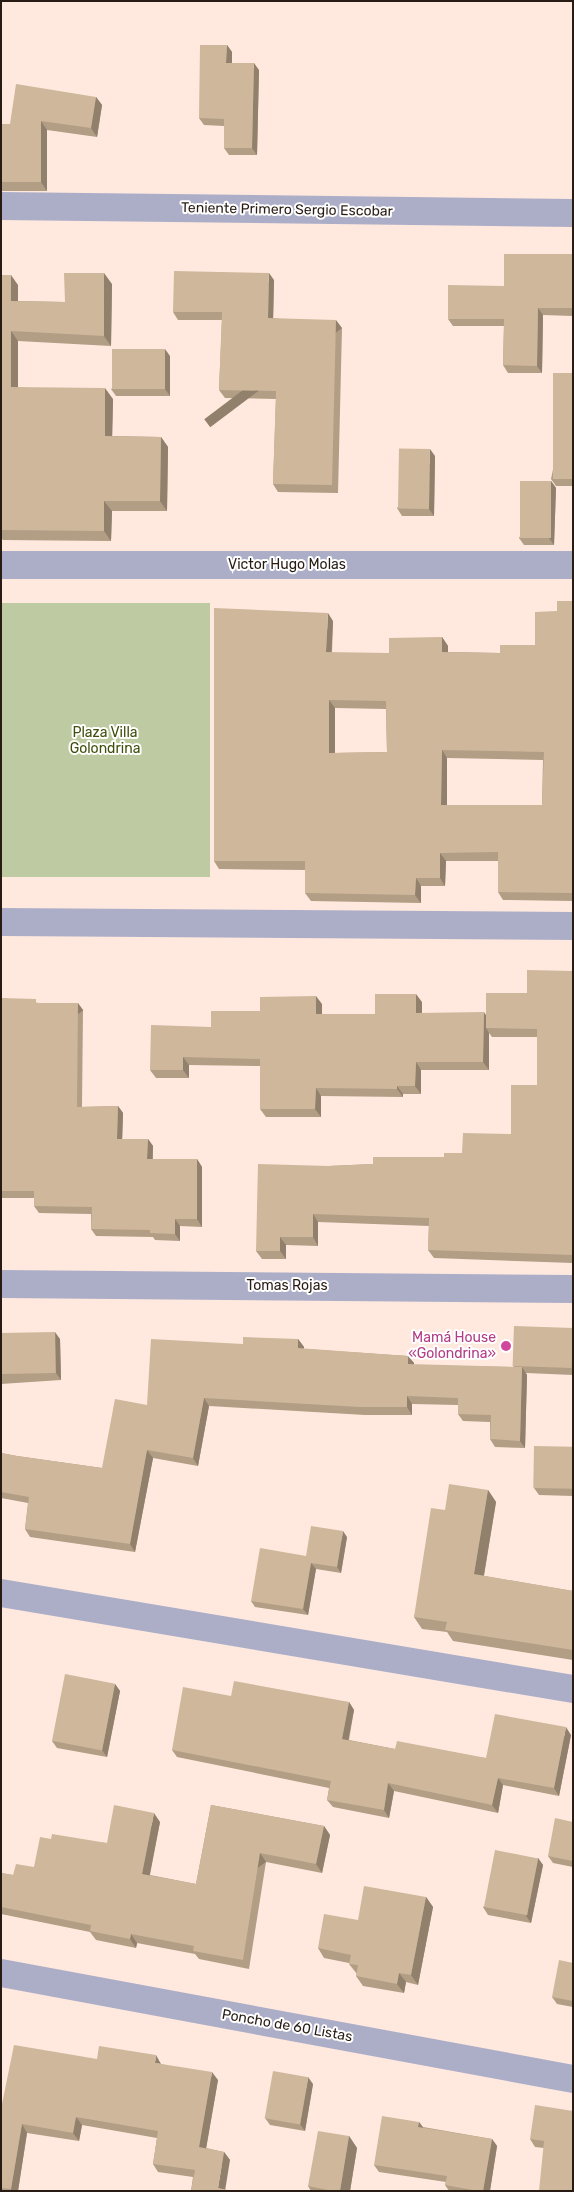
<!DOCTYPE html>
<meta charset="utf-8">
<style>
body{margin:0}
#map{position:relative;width:574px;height:2192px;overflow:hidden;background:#ffe9de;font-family:Rubik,sans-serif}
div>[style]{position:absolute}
.green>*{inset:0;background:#becba2;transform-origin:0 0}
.minor>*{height:28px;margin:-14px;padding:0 14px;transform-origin:14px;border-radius:14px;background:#acaec8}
.wall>*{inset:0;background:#b29d85}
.shaded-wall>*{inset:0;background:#91806c;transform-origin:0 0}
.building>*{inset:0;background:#cfb79b;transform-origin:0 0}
.dots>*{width:14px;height:14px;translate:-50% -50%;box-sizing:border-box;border:2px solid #fff;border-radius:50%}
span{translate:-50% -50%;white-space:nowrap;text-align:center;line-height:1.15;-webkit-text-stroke:4px #fff;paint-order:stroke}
.street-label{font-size:14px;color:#271b14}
.park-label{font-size:14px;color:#3f4e0a}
.hotel-label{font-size:14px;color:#b23c85}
.right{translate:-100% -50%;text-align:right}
.frame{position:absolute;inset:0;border:2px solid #271b14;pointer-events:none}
</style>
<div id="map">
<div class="green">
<div style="left:1px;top:603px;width:209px;height:274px"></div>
</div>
<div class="minor">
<div style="left:1px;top:206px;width:572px;rotate:0.7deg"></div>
<div style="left:1px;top:565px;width:572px"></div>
<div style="left:1px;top:922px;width:572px;rotate:0.4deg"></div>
<div style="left:1px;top:1284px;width:572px;rotate:0.5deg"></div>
<div style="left:1px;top:1593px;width:580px;rotate:9.53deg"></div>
<div style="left:1px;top:1973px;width:582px;rotate:10.5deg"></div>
</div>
<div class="wall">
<div style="clip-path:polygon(227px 45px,232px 52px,232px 63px,259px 70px,257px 155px,229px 155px,224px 148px,224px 126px,204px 125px,199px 118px)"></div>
<div style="clip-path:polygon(96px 97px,102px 105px,97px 137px,47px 130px,47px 191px,1px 191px,1px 124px,10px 124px)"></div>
<div style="clip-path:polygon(573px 254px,573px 316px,543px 315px,542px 373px,508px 373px,503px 365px,504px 326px,453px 326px,448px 319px,504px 286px)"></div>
<div style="clip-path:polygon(1px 275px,18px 285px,18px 301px,65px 302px,112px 284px,111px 346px,18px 341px,18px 387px,113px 399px,112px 436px,161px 437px,168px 447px,167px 511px,112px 511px,111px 541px,3px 540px,1px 538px)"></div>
<div style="clip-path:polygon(274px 280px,273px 318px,342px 328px,338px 493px,278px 492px,273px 484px,276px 399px,225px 398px,219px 390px,222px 320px,178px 320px,173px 312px)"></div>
<div style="clip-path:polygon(170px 356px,170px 396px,116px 396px,111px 389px)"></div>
<div style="clip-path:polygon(573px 373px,573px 486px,556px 486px,551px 479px)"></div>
<div style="clip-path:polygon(435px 456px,434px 516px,402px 516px,397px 508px)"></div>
<div style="clip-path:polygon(551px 481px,556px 488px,554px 545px,524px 545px,519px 538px)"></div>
<div style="clip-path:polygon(evenodd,573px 601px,573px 901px,503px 900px,498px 892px,498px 861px,446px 861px,445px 886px,421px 886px,421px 903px,311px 901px,305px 893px,305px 870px,219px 869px,214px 861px,333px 621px,332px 653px,389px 653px,442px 637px,448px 646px,448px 652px,500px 653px,535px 645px,557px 611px,573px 601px,335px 708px,386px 709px,387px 752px,335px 753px,335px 708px,573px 601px,447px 758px,543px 760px,542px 805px,447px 805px,447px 758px)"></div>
<div style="clip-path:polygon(573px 971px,573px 1263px,434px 1258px,428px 1250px,429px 1226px,318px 1222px,318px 1246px,286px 1245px,286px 1259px,262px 1259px,256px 1251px,329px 1166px,373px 1164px,444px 1157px,462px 1153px,511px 1134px,537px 1085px,537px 1037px,492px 1037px,489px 1033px,489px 1070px,421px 1070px,421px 1094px,403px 1094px,403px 1097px,321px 1096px,321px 1117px,266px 1117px,260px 1109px,260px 1066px,189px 1065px,189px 1078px,156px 1078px,150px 1070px,211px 1027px,260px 1011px,322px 1004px,322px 1014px,375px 1014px,422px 1002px,422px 1013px,486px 1015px,527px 993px)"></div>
<div style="clip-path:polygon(1px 998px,39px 1003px,83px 1010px,82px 1107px,118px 1106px,123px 1113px,122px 1139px,148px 1139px,153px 1146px,153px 1159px,197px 1159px,202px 1167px,202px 1227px,180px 1226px,180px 1241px,155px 1240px,153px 1237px,96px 1236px,91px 1229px,91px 1214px,39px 1213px,34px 1206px,34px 1198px,1px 1198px)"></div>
<div style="clip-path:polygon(573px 1328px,573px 1375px,526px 1373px,527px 1375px,525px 1448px,495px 1447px,490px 1439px,490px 1422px,463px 1421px,458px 1414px,458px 1405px,412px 1404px,412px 1415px,365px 1415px,209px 1406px,198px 1466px,153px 1458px,135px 1552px,30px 1537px,25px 1529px,28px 1503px,1px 1498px,1px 1453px,17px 1456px,102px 1468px,147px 1405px,243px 1344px,298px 1339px,304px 1347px,304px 1349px,408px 1356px,414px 1363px,414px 1365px,514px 1367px,513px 1366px)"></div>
<div style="clip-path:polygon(1px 1335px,60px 1339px,61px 1380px,1px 1384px)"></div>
<div style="clip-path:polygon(573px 1447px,573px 1496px,539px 1495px,534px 1488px)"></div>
<div style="clip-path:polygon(488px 1490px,496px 1502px,484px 1576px,573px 1591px,573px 1660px,453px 1641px,447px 1632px,422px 1629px,414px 1617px,445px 1510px)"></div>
<div style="clip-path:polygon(347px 1537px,341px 1573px,316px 1569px,308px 1615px,255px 1607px,251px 1601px,306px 1556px)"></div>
<div style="clip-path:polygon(115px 1684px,120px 1691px,107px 1757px,57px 1748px,52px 1741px)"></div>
<div style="clip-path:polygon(231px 1696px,349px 1702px,354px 1710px,349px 1740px,395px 1749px,486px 1758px,571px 1735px,559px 1796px,503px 1785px,498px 1813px,394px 1791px,389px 1818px,333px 1807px,327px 1800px,329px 1788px,177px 1757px,172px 1750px)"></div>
<div style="clip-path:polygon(211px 1805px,324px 1826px,330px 1835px,322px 1873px,266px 1862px,249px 1969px,199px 1959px,195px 1954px,137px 1943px,136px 1948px,96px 1940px,90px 1932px,1px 1914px,1px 1873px,13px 1875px,34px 1867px,51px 1839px,107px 1843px,160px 1822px,150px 1875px,196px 1884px)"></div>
<div style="clip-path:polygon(573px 1822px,573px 1867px,553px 1863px,548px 1856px)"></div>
<div style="clip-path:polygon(538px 1858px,543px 1865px,531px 1923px,488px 1915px,483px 1907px)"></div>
<div style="clip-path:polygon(426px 1897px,433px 1907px,418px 1985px,406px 1982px,404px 1993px,363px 1986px,356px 1976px,357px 1974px,349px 1964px,349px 1963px,324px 1958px,318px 1948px,358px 1920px)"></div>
<div style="clip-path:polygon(573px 1963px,573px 2007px,557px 2004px,552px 1997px)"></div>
<div style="clip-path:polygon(97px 2059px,161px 2064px,218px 2080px,206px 2148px,224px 2152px,230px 2160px,191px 2191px,193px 2177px,158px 2172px,153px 2164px,157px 2138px,82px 2125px,79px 2141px,27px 2133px,18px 2191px,1px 2191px,1px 2109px)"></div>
<div style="clip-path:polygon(313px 2084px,305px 2131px,270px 2125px,265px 2118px)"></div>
<div style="clip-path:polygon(573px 2111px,544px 2148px,535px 2147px,530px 2139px)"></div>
<div style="clip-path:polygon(419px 2122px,423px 2127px,492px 2139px,497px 2146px,490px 2190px,492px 2191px,449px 2191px,445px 2185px,446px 2182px,379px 2172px,374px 2165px)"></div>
<div style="clip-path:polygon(349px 2136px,357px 2148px,350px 2191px,311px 2191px,308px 2186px)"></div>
</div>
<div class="shaded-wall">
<div style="clip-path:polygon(227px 45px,232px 52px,232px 70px,226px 63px)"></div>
<div style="clip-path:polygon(254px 63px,259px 70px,257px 155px,252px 148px)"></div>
<div style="clip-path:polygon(96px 97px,102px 105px,97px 137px,91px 128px)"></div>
<div style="clip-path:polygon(41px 121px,47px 130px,47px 191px,41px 182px)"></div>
<div style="clip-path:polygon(104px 273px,112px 284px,111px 346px,104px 336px)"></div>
<div style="clip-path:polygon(269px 273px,274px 280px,273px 326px,268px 318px)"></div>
<div style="clip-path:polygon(11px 275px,18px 285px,18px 311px,11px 301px)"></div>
<div style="clip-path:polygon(538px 308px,543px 315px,542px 373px,537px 366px)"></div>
<div style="left:336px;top:320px;width:10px;height:165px;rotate:53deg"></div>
<div style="clip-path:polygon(11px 331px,18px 341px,18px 397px,11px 387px)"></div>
<div style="clip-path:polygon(165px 349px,170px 356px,170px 396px,165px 389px)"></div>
<div style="clip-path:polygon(105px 388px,113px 399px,112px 446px,105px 436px)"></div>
<div style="clip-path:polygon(161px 437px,168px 447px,167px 511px,160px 501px)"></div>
<div style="clip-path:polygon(430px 449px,435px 456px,434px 516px,429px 509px)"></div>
<div style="clip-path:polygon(551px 481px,556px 488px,554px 545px,549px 538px)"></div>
<div style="clip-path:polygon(104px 501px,112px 511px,111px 541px,104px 531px)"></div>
<div style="clip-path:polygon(328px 613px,333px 621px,331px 661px,326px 652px)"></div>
<div style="clip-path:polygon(442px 637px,448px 646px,448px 661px,442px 652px)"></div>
<div style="clip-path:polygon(329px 700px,335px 708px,335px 761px,329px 753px)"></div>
<div style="clip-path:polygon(442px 750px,447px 758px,447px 813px,441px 805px)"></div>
<div style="clip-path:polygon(440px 853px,446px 861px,445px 886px,440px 878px)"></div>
<div style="clip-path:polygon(416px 878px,421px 886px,421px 903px,415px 895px)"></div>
<div style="clip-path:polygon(416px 994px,422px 1002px,422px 1021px,416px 1013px)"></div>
<div style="clip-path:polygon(316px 996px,322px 1004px,322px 1022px,316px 1014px)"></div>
<div style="left:78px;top:1003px;width:9px;height:104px;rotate:54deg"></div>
<div style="clip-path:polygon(484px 1012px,489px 1020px,486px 1028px,489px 1033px,489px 1070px,483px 1062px)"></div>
<div style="clip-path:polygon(183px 1057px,189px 1065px,189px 1078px,183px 1070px)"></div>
<div style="clip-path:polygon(416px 1062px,421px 1070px,421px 1094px,415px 1086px)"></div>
<div style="clip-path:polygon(397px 1086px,403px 1094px,403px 1097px,397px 1089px)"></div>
<div style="clip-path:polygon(316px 1088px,321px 1096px,321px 1117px,315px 1109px)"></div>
<div style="clip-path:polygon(118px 1106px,123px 1113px,122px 1146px,117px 1139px)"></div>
<div style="clip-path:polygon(148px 1139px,153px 1146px,152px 1167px,147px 1159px)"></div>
<div style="clip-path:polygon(197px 1159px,202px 1167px,202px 1227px,197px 1219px)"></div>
<div style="clip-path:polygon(313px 1214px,318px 1222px,318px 1246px,313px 1237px)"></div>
<div style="clip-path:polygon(175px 1219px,180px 1226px,180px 1241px,175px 1234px)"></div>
<div style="clip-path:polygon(280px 1237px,286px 1245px,286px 1259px,280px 1251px)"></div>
<div style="clip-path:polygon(55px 1332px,60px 1339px,61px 1380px,56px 1373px)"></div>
<div style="clip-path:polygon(298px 1339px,304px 1347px,303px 1356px,298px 1348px)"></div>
<div style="clip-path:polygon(408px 1356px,414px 1363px,413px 1372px,408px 1364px)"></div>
<div style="clip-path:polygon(522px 1367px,527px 1375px,525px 1448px,520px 1441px)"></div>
<div style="clip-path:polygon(407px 1396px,412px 1404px,412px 1415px,407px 1407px)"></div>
<div style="clip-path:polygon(204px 1398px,209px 1406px,198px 1466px,193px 1458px)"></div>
<div style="clip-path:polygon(147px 1450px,153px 1458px,135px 1552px,130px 1544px)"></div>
<div style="clip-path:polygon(488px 1490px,496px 1502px,482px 1586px,474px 1574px)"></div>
<div style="clip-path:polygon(343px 1531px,347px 1537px,341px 1573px,337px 1567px)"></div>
<div style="clip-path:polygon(311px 1563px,316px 1569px,308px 1615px,303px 1609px)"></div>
<div style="clip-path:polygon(115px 1684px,120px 1691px,107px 1757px,102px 1750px)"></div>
<div style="clip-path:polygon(349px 1702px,354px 1710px,347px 1746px,342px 1739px)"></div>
<div style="clip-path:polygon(566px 1727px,571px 1735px,559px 1796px,554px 1788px)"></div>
<div style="clip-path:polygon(498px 1778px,503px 1785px,498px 1813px,492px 1805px)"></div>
<div style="clip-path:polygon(388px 1783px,394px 1791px,389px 1818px,384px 1810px)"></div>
<div style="clip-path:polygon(154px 1813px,160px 1822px,148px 1883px,142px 1874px)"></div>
<div style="clip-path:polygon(324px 1826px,330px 1835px,322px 1873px,316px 1864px)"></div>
<div style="left:260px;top:1853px;width:11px;height:108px;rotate:56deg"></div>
<div style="clip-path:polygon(538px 1858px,543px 1865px,531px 1923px,526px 1916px)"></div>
<div style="clip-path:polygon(426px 1897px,433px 1907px,418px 1985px,411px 1975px)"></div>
<div style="clip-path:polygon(131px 1934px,137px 1943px,136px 1948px,130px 1939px)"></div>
<div style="clip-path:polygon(399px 1973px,406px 1982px,404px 1993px,397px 1984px)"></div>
<div style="clip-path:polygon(156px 2055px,161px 2064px,155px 2063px)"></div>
<div style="clip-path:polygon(212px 2072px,218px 2080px,205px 2155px,199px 2147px)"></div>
<div style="clip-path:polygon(308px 2077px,313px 2084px,305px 2131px,300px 2124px)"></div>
<div style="clip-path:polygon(76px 2117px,82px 2125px,79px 2141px,73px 2133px)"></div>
<div style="clip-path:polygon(419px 2122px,424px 2129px,418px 2127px)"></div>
<div style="clip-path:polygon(22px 2124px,27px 2133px,18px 2191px,12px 2191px,11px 2189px)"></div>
<div style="clip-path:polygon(349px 2136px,357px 2148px,350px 2191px,340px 2191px)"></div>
<div style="clip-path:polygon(492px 2139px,497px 2146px,490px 2191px,483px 2191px)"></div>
<div style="clip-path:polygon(224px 2152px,230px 2160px,225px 2191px,218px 2188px)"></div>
</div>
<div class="building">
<div style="clip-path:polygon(200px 45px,227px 45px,226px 63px,254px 63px,252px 148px,224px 148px,224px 119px,199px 118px)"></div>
<div style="clip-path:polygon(16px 84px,96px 97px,91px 128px,41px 121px,41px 182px,1px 182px,1px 124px,10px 124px)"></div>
<div style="clip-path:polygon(504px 254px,573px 254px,573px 308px,538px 308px,537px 366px,503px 365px,504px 319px,448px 319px,448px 285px,504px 286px)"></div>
<div style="clip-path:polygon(174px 271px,269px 273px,268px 318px,336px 320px,332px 485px,273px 484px,276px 391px,219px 390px,222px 312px,173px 312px)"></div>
<div style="clip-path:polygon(64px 273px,104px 273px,104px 336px,11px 331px,11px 387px,105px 388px,105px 436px,161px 437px,160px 501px,104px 501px,104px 531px,1px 530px,1px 275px,11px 275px,11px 301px,65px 302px)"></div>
<div style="left:112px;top:349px;width:53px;height:40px"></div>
<div style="left:553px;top:373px;width:20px;height:106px"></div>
<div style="left:430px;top:449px;width:60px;height:31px;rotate:91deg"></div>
<div style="left:520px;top:481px;width:31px;height:57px"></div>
<div style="clip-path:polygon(evenodd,557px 601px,573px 601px,573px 893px,498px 892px,498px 852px,440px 853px,440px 878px,416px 878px,415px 895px,305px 893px,305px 861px,214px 861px,214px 608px,328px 613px,326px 652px,389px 653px,389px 638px,442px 637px,442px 652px,500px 653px,500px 645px,535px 645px,535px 612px,557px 611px,557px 601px,329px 700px,386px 701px,387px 752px,329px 753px,329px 700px,557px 601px,442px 750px,544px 752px,542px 805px,441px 805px,442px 750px)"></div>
<div style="clip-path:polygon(527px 970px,573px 971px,573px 1255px,428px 1250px,429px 1218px,313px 1214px,313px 1237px,280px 1237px,280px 1251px,256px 1251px,258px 1164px,329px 1166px,373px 1164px,373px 1157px,444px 1157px,444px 1153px,462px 1153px,463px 1133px,511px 1134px,511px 1085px,537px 1085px,537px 1029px,486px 1028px,486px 993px,527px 993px)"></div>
<div style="clip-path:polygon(375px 994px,416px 994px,416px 1013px,484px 1012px,483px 1062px,416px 1062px,415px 1086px,397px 1086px,397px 1089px,316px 1088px,315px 1109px,260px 1109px,260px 1059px,183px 1057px,183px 1070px,150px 1070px,151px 1025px,211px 1027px,211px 1011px,260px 1011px,260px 997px,316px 996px,316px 1014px,375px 1014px)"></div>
<div style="clip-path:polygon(1px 998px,36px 999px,36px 1003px,78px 1003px,77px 1107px,118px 1106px,117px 1139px,148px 1139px,147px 1159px,197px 1159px,197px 1219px,175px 1219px,175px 1234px,150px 1233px,150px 1230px,91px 1229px,92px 1207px,34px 1206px,34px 1191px,1px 1191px)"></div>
<div style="left:514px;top:1326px;width:59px;height:40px;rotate:2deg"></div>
<div style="left:55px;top:1332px;width:41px;height:54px;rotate:89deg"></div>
<div style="clip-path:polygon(243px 1337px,298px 1339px,298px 1348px,408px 1356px,408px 1364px,522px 1367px,520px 1441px,490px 1439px,491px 1415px,458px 1414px,458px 1398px,407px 1396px,407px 1407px,360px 1407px,204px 1398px,193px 1458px,147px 1450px,130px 1544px,25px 1529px,29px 1497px,1px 1492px,1px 1453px,17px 1456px,102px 1468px,115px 1399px,147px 1405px,151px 1339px,243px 1344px)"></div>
<div style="left:534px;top:1446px;width:39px;height:42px;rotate:1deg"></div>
<div style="clip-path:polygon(449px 1484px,488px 1490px,474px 1574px,573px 1591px,573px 1650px,445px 1630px,447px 1622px,414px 1617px,431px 1508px,445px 1510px)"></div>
<div style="clip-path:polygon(311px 1526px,343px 1531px,337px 1567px,311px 1563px,303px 1609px,251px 1601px,260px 1548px,306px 1556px)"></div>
<div style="left:65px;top:1674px;width:51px;height:68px;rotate:11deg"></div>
<div style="clip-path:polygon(234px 1681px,349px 1702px,342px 1739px,395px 1749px,397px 1741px,486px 1758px,495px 1714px,566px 1727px,554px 1788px,498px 1778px,492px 1805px,388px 1783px,384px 1810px,327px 1800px,331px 1781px,172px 1750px,183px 1687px,231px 1696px)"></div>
<div style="clip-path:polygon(114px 1805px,154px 1813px,142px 1874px,196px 1884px,211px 1805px,324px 1826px,316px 1864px,260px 1853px,243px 1960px,193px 1951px,194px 1946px,131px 1934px,130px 1939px,90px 1931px,91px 1925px,1px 1907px,1px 1873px,13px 1875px,16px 1864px,34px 1867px,40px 1837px,51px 1839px,52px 1834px,107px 1843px)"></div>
<div style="clip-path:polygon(555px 1818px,573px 1822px,573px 1861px,548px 1856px)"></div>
<div style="left:495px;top:1850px;width:44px;height:58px;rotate:11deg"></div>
<div style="clip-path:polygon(364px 1886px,426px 1897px,411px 1975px,399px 1973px,397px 1984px,356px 1976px,358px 1965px,349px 1964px,351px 1955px,318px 1948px,324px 1914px,358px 1920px)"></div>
<div style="clip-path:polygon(559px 1960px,573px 1963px,573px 2001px,552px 1997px)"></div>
<div style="clip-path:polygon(14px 2045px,97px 2059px,99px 2046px,156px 2055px,155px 2063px,212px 2072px,199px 2147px,224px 2152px,218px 2188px,233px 2191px,191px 2191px,195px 2170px,153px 2164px,158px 2131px,76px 2117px,73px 2133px,22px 2124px,11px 2189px,1px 2188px,1px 2109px)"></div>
<div style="left:273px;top:2071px;width:36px;height:48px;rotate:10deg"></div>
<div style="clip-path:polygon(535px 2105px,573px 2111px,573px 2191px,539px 2191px,544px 2141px,530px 2139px)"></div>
<div style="clip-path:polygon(382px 2116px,419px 2122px,418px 2127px,492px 2139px,483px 2191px,478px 2191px,445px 2185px,447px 2176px,374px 2165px)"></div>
<div style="clip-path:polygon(318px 2131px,349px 2136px,340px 2191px,333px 2191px,308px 2186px)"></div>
</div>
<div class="dots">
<div style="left:506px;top:1346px;background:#d1479c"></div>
</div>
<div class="street-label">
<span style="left:287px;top:210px;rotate:1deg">Teniente Primero Sergio Escobar</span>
<span style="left:287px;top:565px">Victor Hugo Molas</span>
<span style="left:287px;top:1286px">Tomas Rojas</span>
<span style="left:287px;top:2026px;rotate:10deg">Poncho de 60 Listas</span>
</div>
<div class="park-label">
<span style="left:105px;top:741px">Plaza Villa<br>Golondrina</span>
</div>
<div class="hotel-label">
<span class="right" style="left:496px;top:1346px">Mamá House<br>«Golondrina»</span>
</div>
<div class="frame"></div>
</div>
